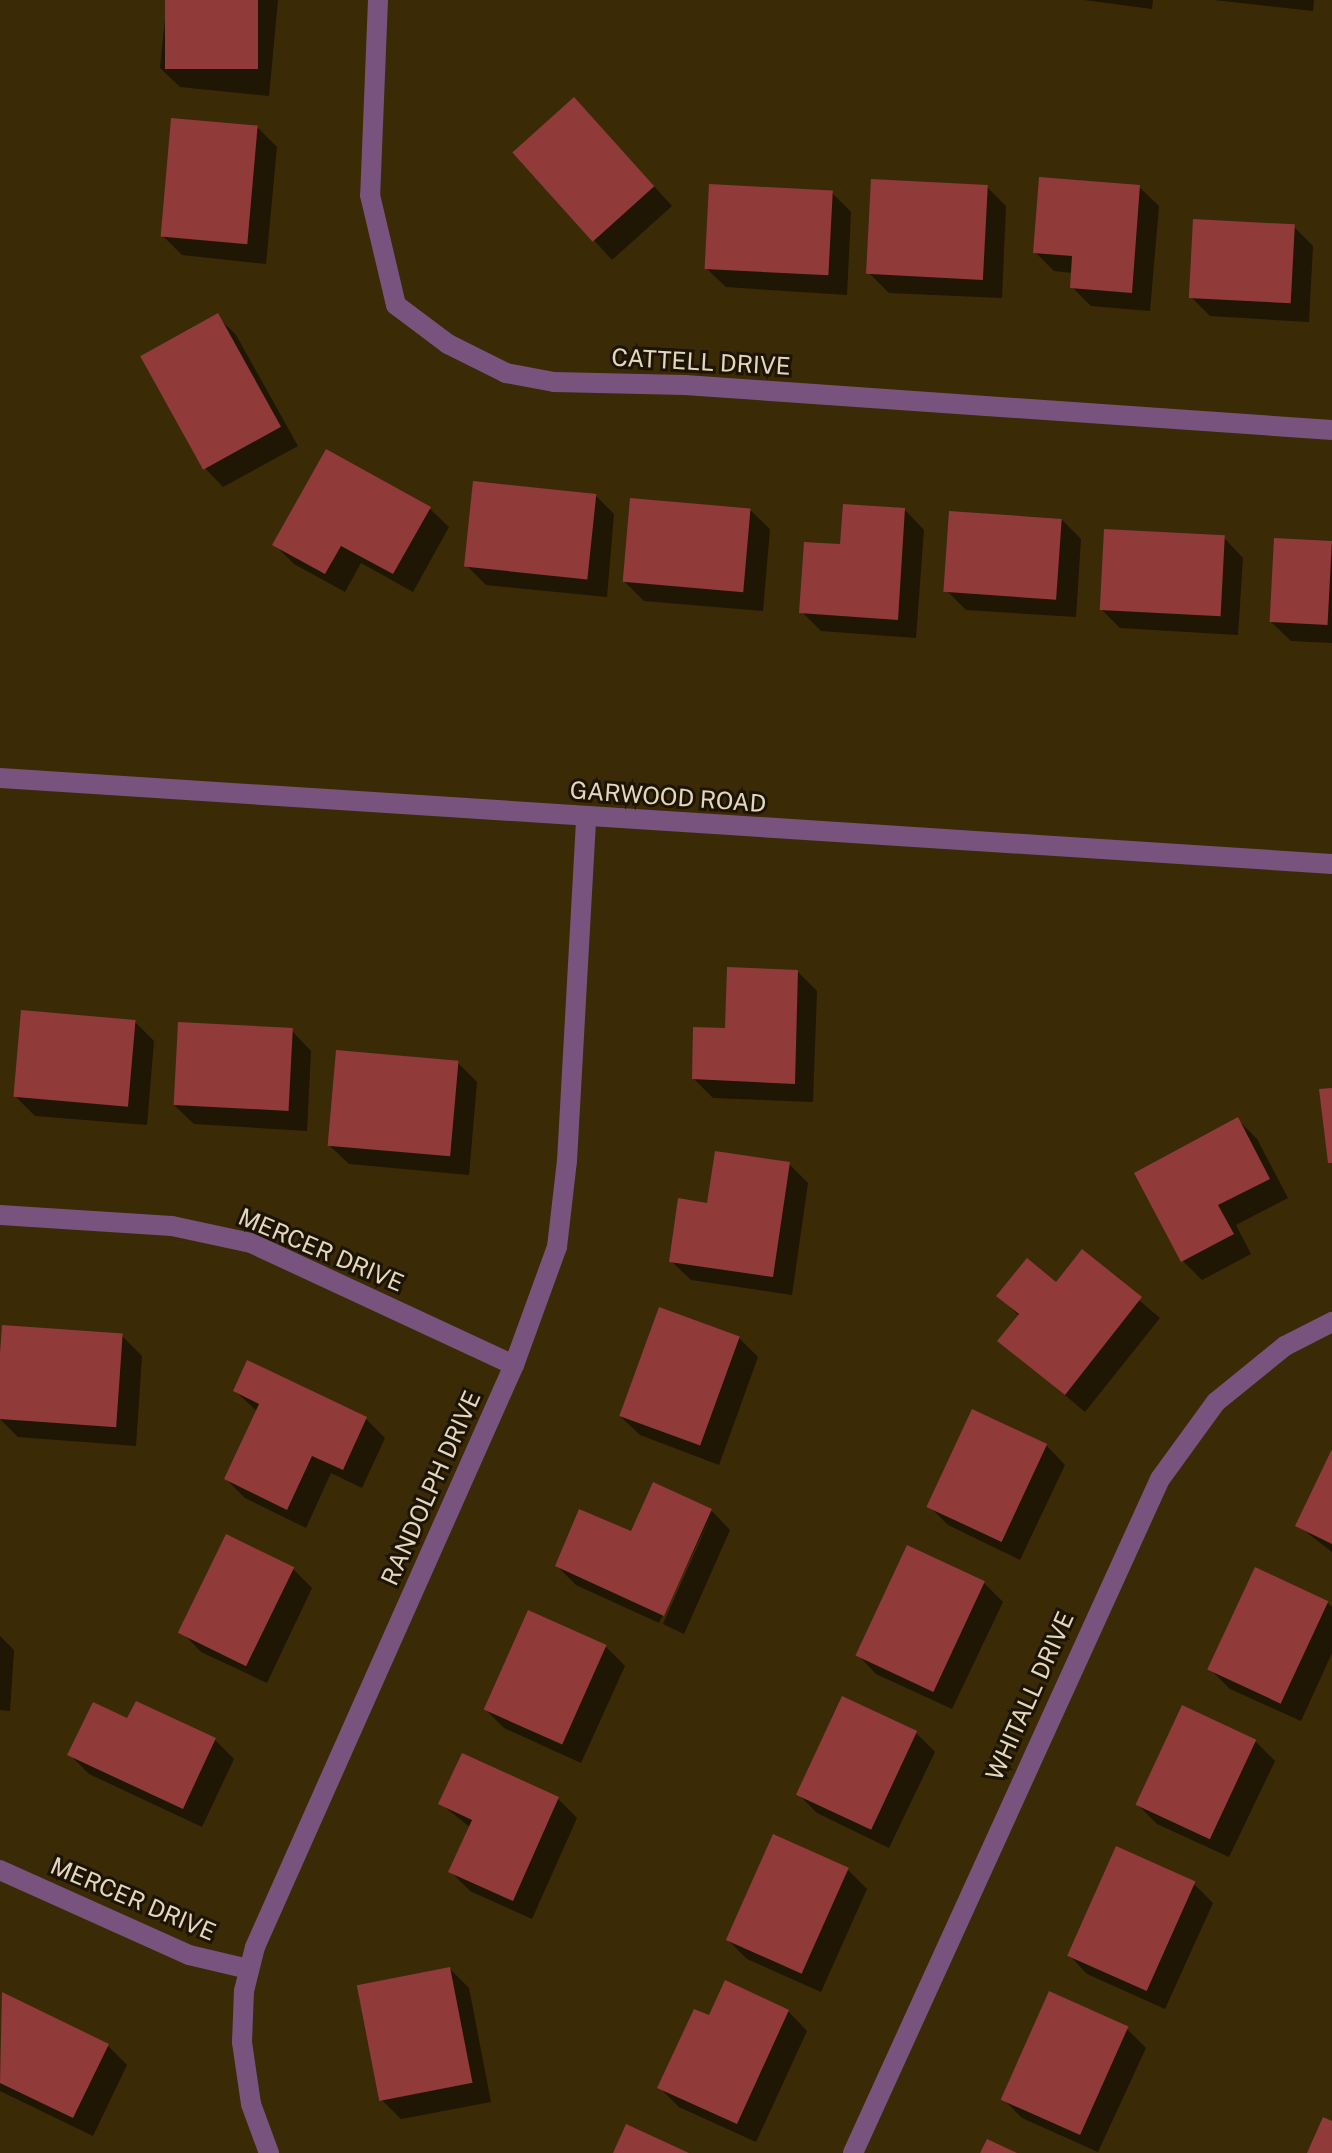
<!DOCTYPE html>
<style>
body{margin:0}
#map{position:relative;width:1332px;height:2153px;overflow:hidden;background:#3a2a06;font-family:"Public Sans",sans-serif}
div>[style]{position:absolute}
.shadow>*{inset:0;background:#0007}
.building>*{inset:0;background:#903a39;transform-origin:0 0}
.minor>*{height:20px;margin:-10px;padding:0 10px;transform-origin:10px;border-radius:10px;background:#78537d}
span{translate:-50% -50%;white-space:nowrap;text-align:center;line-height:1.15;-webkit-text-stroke:6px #1d1403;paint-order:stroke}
.street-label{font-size:24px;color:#e4d7c0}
</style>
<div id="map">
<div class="shadow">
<div style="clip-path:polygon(167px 0,278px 0,269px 96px,180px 87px,160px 68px)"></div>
<div style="clip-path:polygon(1084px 0,1153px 0,1152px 9px)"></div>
<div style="clip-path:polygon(1214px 0,1314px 0,1313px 11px)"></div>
<div style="clip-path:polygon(593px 119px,672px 206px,612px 260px,515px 153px)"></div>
<div style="clip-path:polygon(258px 128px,277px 147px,266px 264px,182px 255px,163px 236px)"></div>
<div style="clip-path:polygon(987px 187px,1006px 206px,1002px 298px,889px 293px,869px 273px)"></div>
<div style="clip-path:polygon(1139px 187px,1159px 206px,1150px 311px,1091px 306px,1072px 287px,1073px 273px,1054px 271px,1035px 252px)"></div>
<div style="clip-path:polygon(832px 193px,851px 212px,847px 295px,726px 287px,706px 268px)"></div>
<div style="clip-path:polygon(1294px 227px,1313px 246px,1309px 322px,1210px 316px,1191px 297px)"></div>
<div style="clip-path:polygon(217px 316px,236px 335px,298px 446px,223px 487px,204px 467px)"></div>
<div style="clip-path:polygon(595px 495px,614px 514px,607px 597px,486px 585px,467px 566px)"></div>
<div style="clip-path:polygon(429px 508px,449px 527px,413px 592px,361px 563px,345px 592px,294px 564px,275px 545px)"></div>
<div style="clip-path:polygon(750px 510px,770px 529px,763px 611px,644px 601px,625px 582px)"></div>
<div style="clip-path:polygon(905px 510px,924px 530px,916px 638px,821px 631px,802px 612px)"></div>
<div style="clip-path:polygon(1062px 520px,1081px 539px,1076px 617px,966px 610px,947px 591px)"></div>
<div style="clip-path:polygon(1224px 538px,1243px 558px,1238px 635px,1120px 628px,1101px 609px)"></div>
<div style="clip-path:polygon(1332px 543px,1332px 643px,1291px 641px,1271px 622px)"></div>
<div style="clip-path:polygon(798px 972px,817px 991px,813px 1102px,713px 1098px,694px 1079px)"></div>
<div style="clip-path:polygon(135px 1022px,154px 1041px,147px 1125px,35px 1116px,15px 1096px)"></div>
<div style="clip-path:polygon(292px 1031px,311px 1051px,307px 1131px,194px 1124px,174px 1105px)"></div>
<div style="clip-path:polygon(458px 1063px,477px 1082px,469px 1175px,349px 1164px,329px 1145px)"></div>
<div style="clip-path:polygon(1238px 1120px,1257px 1139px,1288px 1198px,1236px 1225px,1251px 1254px,1202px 1280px,1183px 1261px)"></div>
<div style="clip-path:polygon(789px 1164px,808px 1183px,792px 1295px,691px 1280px,671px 1261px,709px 1205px)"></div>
<div style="clip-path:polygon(1082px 1252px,1160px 1318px,1085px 1412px,1000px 1341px,1019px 1316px,999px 1296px,1056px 1285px)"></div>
<div style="clip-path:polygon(4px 1327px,122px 1336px,142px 1356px,136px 1446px,18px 1437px,0 1419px)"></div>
<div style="clip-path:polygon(739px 1338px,758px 1357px,719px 1465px,640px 1435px,620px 1416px)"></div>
<div style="clip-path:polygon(235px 1391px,366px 1419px,385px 1438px,362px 1488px,331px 1473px,306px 1528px,245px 1498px,226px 1479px,258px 1412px)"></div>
<div style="clip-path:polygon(1046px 1445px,1065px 1465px,1020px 1560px,948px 1525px,929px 1506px)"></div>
<div style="clip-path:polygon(1332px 1453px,1332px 1552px,1297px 1525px)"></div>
<div style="clip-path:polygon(711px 1510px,730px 1530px,684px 1634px,663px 1624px,711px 1516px,659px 1623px,576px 1585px,557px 1566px,632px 1534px)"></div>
<div style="clip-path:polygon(293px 1569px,312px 1588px,267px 1683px,201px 1652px,182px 1632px)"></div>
<div style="clip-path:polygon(984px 1583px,1003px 1602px,952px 1709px,876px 1674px,857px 1654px)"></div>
<div style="clip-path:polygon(1327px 1602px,1332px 1607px,1332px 1653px,1301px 1721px,1230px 1689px,1211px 1670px)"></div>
<div style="clip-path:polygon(0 1636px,14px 1650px,10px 1711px,0 1710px)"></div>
<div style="clip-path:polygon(606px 1647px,625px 1666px,581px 1763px,504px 1728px,485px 1709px)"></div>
<div style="clip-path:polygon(128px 1721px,215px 1740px,234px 1759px,202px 1827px,89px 1774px,70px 1755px)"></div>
<div style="clip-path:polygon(916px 1733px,935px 1752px,889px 1848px,817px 1813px,798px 1794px)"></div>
<div style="clip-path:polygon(1255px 1741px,1275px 1761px,1229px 1857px,1157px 1824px,1137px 1804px)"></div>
<div style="clip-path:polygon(558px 1799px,577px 1818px,532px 1919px,470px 1891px,451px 1872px,471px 1828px,441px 1804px)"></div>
<div style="clip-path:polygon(774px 1837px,848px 1870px,867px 1889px,821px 1992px,747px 1959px,728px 1940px)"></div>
<div style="clip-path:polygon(1194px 1884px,1213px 1903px,1165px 2009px,1087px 1974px,1068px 1954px)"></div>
<div style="clip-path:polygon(450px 1969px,469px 1988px,491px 2102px,401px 2119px,382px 2100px)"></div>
<div style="clip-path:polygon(3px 1995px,108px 2046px,127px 2065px,93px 2136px,0 2091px)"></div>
<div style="clip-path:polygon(788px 2011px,807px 2031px,756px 2142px,679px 2107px,660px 2088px,710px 2018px)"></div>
<div style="clip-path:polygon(1127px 2029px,1146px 2048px,1098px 2152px,1022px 2118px,1003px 2099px)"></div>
</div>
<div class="building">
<div style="left:165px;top:0;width:93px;height:69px"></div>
<div style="left:574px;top:97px;width:120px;height:83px;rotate:48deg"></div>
<div style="left:171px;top:118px;width:87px;height:119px;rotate:5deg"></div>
<div style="clip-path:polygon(1039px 177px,1140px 185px,1132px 293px,1070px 288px,1072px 256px,1033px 253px)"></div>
<div style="left:871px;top:179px;width:117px;height:95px;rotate:3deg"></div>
<div style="left:709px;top:184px;width:124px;height:85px;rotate:3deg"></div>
<div style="left:1193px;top:219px;width:102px;height:79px;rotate:3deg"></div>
<div style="left:218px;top:313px;width:130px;height:89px;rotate:61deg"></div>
<div style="clip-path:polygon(326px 449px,431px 507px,393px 574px,341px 546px,325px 574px,272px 545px)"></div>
<div style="left:473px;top:481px;width:124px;height:86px;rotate:6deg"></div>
<div style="left:630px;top:498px;width:121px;height:84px;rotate:5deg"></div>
<div style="clip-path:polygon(843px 504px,905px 508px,898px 620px,799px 613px,804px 542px,840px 544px)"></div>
<div style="left:949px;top:511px;width:113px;height:81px;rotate:4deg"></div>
<div style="left:1104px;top:529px;width:121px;height:81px;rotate:3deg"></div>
<div style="left:1274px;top:538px;width:58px;height:84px;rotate:3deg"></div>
<div style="clip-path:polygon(727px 967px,798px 970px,795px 1084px,692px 1079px,693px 1027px,725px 1028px)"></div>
<div style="left:21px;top:1010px;width:115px;height:87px;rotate:5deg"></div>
<div style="left:178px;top:1022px;width:115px;height:83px;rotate:3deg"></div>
<div style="left:336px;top:1050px;width:123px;height:96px;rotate:5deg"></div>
<div style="clip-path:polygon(1332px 1088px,1332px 1163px,1328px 1163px,1319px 1089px)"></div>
<div style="clip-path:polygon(1238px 1117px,1270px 1179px,1218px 1205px,1234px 1234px,1181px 1262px,1134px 1173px)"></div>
<div style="clip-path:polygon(715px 1151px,790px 1162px,773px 1277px,669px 1262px,678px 1198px,707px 1203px)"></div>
<div style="clip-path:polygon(1082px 1249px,1142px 1297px,1065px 1395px,997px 1341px,1019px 1314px,996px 1296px,1027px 1258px,1056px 1282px)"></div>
<div style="left:659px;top:1307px;width:86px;height:116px;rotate:20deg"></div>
<div style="left:2px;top:1325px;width:121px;height:94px;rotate:4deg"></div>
<div style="clip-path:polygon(247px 1360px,367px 1417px,343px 1470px,312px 1456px,287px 1510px,224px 1479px,259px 1404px,233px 1391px)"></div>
<div style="left:972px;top:1409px;width:83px;height:108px;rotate:25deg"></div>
<div style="clip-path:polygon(1332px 1449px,1332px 1544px,1295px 1526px)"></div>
<div style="clip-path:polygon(653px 1482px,712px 1509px,664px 1616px,555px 1566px,579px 1509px,631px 1531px)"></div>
<div style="left:226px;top:1534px;width:76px;height:110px;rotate:26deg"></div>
<div style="left:907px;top:1545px;width:86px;height:122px;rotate:25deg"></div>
<div style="left:1255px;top:1567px;width:81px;height:113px;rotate:25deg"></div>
<div style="left:528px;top:1610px;width:86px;height:109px;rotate:24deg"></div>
<div style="left:842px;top:1696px;width:83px;height:109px;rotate:25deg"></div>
<div style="clip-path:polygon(136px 1701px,216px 1738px,183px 1809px,67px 1755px,93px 1702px,127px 1718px)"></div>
<div style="left:1182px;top:1705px;width:82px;height:110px;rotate:25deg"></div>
<div style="clip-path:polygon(462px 1753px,559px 1797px,513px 1901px,448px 1872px,472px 1820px,438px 1804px)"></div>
<div style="left:773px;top:1834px;width:83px;height:116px;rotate:24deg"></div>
<div style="left:1116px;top:1846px;width:87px;height:120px;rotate:24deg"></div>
<div style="left:450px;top:1967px;width:118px;height:95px;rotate:79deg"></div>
<div style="clip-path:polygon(725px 1980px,789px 2010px,737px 2124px,657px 2088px,694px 2009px,709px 2015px)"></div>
<div style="left:1049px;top:1991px;width:87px;height:119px;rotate:24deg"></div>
<div style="clip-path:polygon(2px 1992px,109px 2044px,73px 2118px,0 2083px)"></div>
<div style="clip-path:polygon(1323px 2117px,1332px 2121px,1332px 2153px,1307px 2153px)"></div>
<div style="clip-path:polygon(626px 2124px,689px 2153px,613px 2153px)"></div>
<div style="clip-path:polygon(987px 2139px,1017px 2153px,980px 2153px)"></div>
</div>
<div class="minor">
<div style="left:378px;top:0;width:195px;rotate:92.3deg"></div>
<div style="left:370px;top:195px;width:113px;rotate:76.7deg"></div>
<div style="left:396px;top:305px;width:65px;rotate:36.9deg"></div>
<div style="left:448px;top:344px;width:65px;rotate:26.6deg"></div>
<div style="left:506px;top:373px;width:49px;rotate:10.6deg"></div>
<div style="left:554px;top:382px;width:131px;rotate:1.3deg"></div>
<div style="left:685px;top:385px;width:649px;rotate:3.98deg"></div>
<div style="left:0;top:778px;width:1335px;rotate:3.69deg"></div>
<div style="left:0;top:1215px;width:172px;rotate:3.7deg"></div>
<div style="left:172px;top:1226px;width:81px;rotate:12.1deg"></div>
<div style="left:251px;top:1243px;width:290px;rotate:24.9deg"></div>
<div style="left:0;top:1870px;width:207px;rotate:24.2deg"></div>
<div style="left:189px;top:1955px;width:61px;rotate:13.3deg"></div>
<div style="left:269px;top:2153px;width:52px;rotate:-110.2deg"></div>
<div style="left:251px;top:2104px;width:63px;rotate:-98.3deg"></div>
<div style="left:242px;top:2042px;width:51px;rotate:-87.8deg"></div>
<div style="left:244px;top:1991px;width:45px;rotate:-76deg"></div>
<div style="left:255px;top:1947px;width:637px;rotate:-66.01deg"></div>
<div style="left:514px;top:1365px;width:126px;rotate:-70deg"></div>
<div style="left:557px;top:1247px;width:87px;rotate:-83.4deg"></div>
<div style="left:567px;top:1161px;width:344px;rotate:-86.8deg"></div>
<div style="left:853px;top:2153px;width:741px;rotate:-65.51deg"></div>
<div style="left:1160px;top:1479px;width:95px;rotate:-54deg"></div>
<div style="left:1216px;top:1402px;width:89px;rotate:-39.1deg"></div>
<div style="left:1285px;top:1346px;width:53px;rotate:-27.1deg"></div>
</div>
<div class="street-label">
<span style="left:701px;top:362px;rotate:3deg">CATTELL DRIVE</span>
<span style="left:668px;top:797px;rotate:4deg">GARWOOD ROAD</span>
<span style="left:321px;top:1250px;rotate:23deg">MERCER DRIVE</span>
<span style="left:431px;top:1488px;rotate:-66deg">RANDOLPH DRIVE</span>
<span style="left:1030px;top:1696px;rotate:-66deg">WHITALL DRIVE</span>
<span style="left:133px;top:1899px;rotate:23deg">MERCER DRIVE</span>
</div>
</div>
